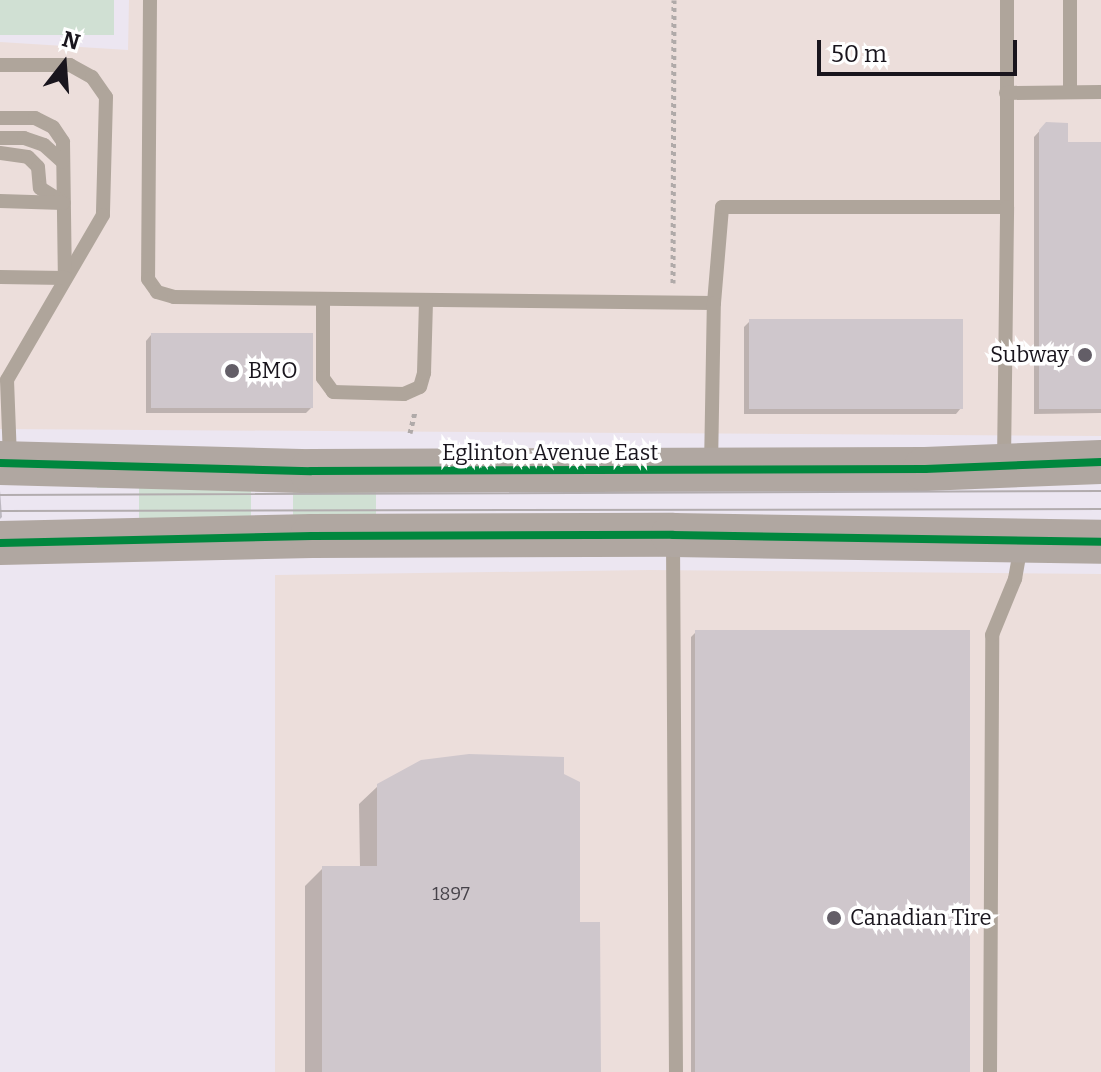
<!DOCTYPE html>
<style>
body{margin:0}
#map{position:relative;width:1101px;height:1072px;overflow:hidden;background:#ece6f1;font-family:Bitter,serif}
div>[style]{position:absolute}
.commercial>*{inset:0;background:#ecdedb}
.green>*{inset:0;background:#d0e0d3;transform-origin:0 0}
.shadow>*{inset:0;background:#0003}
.building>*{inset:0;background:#cfc7cc;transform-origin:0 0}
.path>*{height:5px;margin-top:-2.5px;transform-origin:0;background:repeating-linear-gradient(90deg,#b0aaa9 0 4px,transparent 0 8px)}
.service>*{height:14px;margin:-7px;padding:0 7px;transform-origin:7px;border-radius:7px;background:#afa59b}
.primary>*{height:44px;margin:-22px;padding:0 22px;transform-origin:22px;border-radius:22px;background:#b0a7a1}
.tram>*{height:2px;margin:-1px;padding:0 1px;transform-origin:1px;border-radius:1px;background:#b2acae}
.cycleway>*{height:8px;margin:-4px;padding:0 4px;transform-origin:4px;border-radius:4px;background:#00873e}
.dots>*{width:22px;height:22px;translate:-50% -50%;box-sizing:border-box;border:4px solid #fff;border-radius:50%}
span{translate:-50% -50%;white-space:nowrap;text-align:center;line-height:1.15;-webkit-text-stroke:7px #fff;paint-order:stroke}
.number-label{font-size:18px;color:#464249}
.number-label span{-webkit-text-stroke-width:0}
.poi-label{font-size:22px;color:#19151d}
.right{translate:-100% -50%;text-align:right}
.left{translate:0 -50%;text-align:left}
.street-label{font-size:22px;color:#19151d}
.north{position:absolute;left:24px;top:24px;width:80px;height:80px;-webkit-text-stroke:6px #fff;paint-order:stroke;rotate:17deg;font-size:22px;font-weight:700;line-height:32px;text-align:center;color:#19151d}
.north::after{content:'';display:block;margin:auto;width:28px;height:36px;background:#19151d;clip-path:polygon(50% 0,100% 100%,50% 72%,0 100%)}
.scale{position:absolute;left:817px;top:40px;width:200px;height:36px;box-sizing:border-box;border:4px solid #19151d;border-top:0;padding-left:10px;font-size:24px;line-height:28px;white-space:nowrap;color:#19151d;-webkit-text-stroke:6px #fff;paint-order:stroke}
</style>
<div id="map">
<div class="commercial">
<div style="clip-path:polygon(129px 0,1101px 0,1101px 436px,0 429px,0 42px,128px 50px)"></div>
<div style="clip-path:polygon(650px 570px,1101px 574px,1101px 1072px,275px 1072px,275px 575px)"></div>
</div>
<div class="green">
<div style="left:0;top:0;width:114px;height:35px"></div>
<div style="clip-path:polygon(98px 478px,251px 487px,251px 518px,139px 519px,139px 488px,97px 488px)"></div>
<div style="left:293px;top:484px;width:83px;height:37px"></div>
</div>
<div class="shadow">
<div style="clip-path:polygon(1046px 124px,1066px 144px,1101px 144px,1101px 413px,1034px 414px,1034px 137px)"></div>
<div style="clip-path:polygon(750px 321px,961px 408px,956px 414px,744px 414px,744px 327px)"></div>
<div style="clip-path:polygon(151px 335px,311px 408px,306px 413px,146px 413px,146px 341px)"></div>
<div style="clip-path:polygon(0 490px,2px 517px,0 519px)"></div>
<div style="clip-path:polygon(696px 632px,969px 1072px,691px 1072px,691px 637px)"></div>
<div style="clip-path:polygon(378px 786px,578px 924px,599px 1072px,305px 1072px,305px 886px,323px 868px,360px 868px,359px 804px)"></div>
</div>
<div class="building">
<div style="clip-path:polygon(1046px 122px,1068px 123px,1068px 142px,1101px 142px,1101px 409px,1039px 409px,1039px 130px)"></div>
<div style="left:749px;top:319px;width:214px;height:90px"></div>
<div style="left:151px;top:333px;width:162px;height:75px"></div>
<div style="left:695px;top:630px;width:275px;height:442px"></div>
<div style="clip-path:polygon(469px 754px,564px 757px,564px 774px,580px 782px,580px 922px,600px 922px,601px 1072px,322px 1072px,322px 866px,377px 866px,377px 784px,421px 760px)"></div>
</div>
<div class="path">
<div style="left:673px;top:283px;width:283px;rotate:-89.8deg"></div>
<div style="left:410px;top:433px;width:23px;rotate:-77deg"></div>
</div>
<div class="service">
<div style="left:150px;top:0;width:279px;rotate:90.4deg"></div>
<div style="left:148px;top:279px;width:16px;rotate:55deg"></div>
<div style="left:157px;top:292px;width:18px;rotate:16deg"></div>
<div style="left:174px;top:297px;width:540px;rotate:0.64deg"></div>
<div style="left:714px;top:303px;width:96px;rotate:-85.2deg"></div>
<div style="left:722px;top:207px;width:285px"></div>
<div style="left:1007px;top:207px;width:207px;rotate:-90deg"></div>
<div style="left:1070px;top:0;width:92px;rotate:90deg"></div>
<div style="left:0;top:65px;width:70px"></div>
<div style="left:70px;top:65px;width:25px;rotate:29deg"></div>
<div style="left:92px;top:77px;width:24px;rotate:55deg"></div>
<div style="left:106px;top:97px;width:118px;rotate:91.5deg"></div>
<div style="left:103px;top:215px;width:191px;rotate:120.2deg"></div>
<div style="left:7px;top:380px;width:79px;rotate:87.8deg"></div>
<div style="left:1006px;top:93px;width:95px;rotate:-0.6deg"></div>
<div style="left:0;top:118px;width:35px"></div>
<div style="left:35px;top:118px;width:20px;rotate:27deg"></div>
<div style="left:53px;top:127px;width:18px;rotate:56deg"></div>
<div style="left:63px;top:142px;width:135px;rotate:89.2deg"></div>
<div style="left:0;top:138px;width:24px"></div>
<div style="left:24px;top:138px;width:21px;rotate:19deg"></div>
<div style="left:44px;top:145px;width:25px;rotate:42deg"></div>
<div style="left:0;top:153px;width:28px;rotate:8deg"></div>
<div style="left:28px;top:157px;width:14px;rotate:45deg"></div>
<div style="left:38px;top:167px;width:21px;rotate:85deg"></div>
<div style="left:40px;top:188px;width:28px;rotate:32deg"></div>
<div style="left:0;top:201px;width:63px;rotate:1.8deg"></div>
<div style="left:0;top:277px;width:65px;rotate:0.9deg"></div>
<div style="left:323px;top:299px;width:79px;rotate:90deg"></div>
<div style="left:323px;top:378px;width:17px;rotate:54deg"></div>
<div style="left:333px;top:392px;width:71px;rotate:1.6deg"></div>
<div style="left:404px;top:394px;width:17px;rotate:-24deg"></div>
<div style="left:420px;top:387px;width:15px;rotate:-74deg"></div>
<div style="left:424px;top:373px;width:73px;rotate:-88.4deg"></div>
<div style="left:1004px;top:462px;width:255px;rotate:-89.3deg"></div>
<div style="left:711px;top:467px;width:164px;rotate:-89deg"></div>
<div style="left:673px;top:540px;width:532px;rotate:89.68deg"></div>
<div style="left:990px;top:1072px;width:437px;rotate:-89.7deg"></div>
<div style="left:992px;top:635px;width:61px;rotate:-67.7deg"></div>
<div style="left:1015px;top:579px;width:34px;rotate:-80deg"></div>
</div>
<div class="primary">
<div style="left:0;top:463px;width:311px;rotate:1.5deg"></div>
<div style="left:311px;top:471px;width:614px;rotate:-0.19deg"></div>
<div style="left:925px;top:469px;width:176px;rotate:-2.3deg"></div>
<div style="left:0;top:543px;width:312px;rotate:-1.3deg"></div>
<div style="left:312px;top:536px;width:361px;rotate:-0.2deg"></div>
<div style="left:673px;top:535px;width:428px;rotate:0.9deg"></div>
</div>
<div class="tram">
<div style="left:0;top:495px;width:1101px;rotate:-0.21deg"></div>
<div style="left:0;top:511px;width:1101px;rotate:-0.1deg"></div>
</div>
<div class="cycleway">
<div style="left:0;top:463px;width:311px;rotate:1.5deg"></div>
<div style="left:311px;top:471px;width:614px;rotate:-0.19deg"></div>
<div style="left:925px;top:469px;width:176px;rotate:-2.3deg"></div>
<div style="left:0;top:543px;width:312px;rotate:-1.3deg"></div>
<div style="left:312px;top:536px;width:361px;rotate:-0.2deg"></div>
<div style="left:673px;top:535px;width:428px;rotate:0.9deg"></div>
</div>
<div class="dots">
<div style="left:1085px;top:355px;background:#635e67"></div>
<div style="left:232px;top:371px;background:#635e67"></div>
<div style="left:834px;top:918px;background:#635e67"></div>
</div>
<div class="number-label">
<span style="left:451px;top:894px">1897</span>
</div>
<div class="poi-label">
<span class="right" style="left:1069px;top:355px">Subway</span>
<span class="left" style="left:248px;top:371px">BMO</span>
<span class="left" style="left:850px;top:918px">Canadian Tire</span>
</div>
<div class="street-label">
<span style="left:550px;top:453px">Eglinton Avenue East</span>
</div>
<div class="north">N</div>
<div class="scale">50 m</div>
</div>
